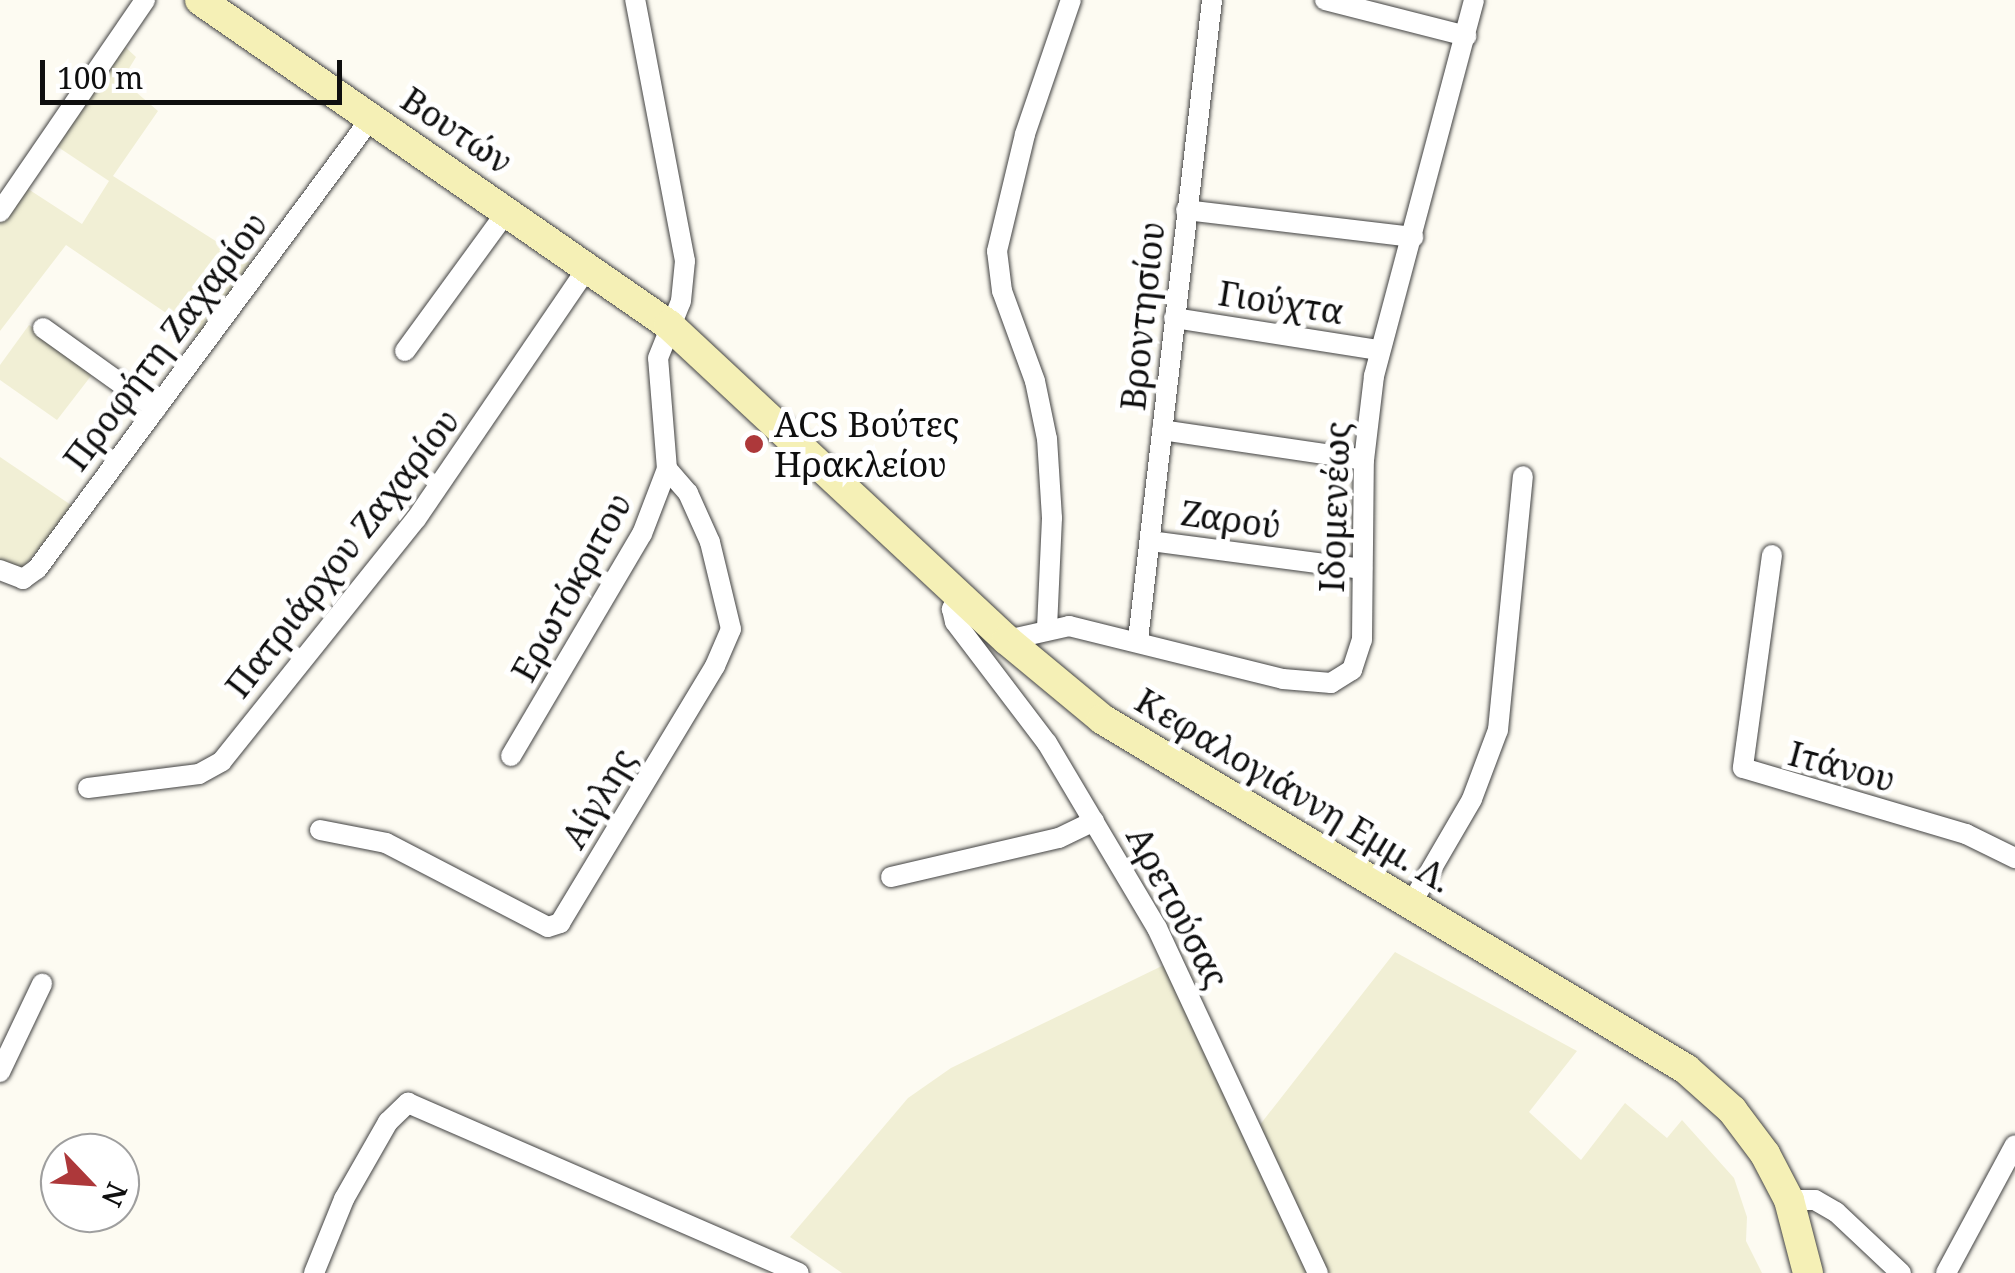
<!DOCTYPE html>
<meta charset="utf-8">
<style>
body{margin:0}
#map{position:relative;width:2015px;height:1273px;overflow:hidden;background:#fdfbf2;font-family:"Noto Serif",serif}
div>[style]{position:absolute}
.farmland>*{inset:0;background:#f1efd5}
.roads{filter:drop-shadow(0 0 2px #424242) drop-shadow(0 0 2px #424242)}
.street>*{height:20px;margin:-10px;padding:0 10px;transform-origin:10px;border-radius:10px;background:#fff}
.secondary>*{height:30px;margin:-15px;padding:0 15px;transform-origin:15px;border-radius:15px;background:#f5f0b6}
.dots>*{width:28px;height:28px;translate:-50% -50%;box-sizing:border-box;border:5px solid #fff;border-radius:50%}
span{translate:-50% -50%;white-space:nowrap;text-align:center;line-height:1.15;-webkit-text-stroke:10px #fff;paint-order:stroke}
.street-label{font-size:35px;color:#0f0f0f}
.poi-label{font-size:35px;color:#0f0f0f}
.left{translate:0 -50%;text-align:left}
.north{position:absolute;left:40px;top:1133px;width:100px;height:100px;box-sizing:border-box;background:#fff;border:2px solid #9f9f9f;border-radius:50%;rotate:115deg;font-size:28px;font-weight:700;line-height:40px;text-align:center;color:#0f0f0f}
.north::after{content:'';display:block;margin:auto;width:35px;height:45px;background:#ad383a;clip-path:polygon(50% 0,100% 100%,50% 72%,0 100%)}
.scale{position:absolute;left:40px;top:60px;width:302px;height:45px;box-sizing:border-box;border:5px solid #0f0f0f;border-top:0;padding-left:12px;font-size:30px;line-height:35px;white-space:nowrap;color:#0f0f0f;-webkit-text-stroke:8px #fff;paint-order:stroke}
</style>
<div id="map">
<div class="farmland">
<div style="clip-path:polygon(122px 44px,136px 57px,122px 80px,158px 111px,113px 176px,252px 264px,200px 336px,66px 245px,0 331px,0 222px,25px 187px,82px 224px,109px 181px,55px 145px)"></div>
<div style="clip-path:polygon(29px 325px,94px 372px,57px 420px,0 380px,0 365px)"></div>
<div style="clip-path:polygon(0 457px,74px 507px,21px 570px,0 563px)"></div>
<div style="clip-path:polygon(1395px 952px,1577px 1051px,1529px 1112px,1581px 1160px,1625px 1103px,1667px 1138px,1682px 1120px,1734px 1178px,1747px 1217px,1746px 1241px,1762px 1273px,1326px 1273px,1259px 1126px)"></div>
<div style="clip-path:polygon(1164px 965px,1307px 1273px,842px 1273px,790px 1237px,908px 1098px,951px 1068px)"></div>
</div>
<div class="roads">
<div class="street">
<div style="left:1325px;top:0;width:146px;rotate:14.3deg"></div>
<div style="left:1186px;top:210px;width:229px;rotate:6.8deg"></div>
<div style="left:0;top:212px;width:257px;rotate:-55.6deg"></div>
<div style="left:1174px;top:318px;width:207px;rotate:8.9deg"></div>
<div style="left:43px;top:328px;width:139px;rotate:35.6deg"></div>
<div style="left:405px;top:351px;width:175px;rotate:-53.9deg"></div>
<div style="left:1162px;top:430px;width:204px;rotate:8.4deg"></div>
<div style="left:1150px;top:541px;width:214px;rotate:7.5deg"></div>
<div style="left:1772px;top:555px;width:215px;rotate:97.8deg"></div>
<div style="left:1743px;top:768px;width:233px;rotate:16.5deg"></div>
<div style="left:1966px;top:834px;width:55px;rotate:26.1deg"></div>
<div style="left:0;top:570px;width:25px;rotate:21deg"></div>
<div style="left:23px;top:579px;width:17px;rotate:-36deg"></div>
<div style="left:37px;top:569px;width:563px;rotate:-53.46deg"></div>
<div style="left:959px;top:595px;width:16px;rotate:117deg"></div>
<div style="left:952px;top:609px;width:13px;rotate:77deg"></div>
<div style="left:955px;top:622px;width:152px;rotate:52.8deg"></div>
<div style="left:1047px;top:743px;width:215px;rotate:59.3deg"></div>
<div style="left:1157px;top:928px;width:381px;rotate:65deg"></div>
<div style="left:1047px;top:628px;width:110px;rotate:-87.4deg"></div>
<div style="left:1052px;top:518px;width:79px;rotate:-93.6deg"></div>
<div style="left:1047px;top:439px;width:59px;rotate:-101.7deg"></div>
<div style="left:1035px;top:381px;width:96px;rotate:-110.1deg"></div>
<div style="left:1002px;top:291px;width:40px;rotate:-97.1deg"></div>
<div style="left:997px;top:251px;width:120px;rotate:-76.5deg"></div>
<div style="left:1025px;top:134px;width:142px;rotate:-71.1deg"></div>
<div style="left:1007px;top:640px;width:64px;rotate:-12.7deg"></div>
<div style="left:1069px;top:626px;width:220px;rotate:13.9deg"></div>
<div style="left:1283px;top:679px;width:48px;rotate:4.8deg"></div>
<div style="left:1331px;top:683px;width:25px;rotate:-32deg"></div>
<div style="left:1352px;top:670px;width:32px;rotate:-72deg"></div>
<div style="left:1362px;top:640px;width:180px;rotate:-89.4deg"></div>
<div style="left:1364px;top:460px;width:85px;rotate:-83.2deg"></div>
<div style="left:1374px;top:376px;width:389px;rotate:-75.1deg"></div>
<div style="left:1138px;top:640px;width:644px;rotate:-83.4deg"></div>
<div style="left:511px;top:756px;width:258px;rotate:-59.5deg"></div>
<div style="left:642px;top:534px;width:70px;rotate:-69deg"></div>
<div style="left:667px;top:469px;width:111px;rotate:-94.6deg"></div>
<div style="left:658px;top:358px;width:61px;rotate:-68deg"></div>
<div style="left:681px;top:301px;width:40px;rotate:-84.3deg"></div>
<div style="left:685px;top:261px;width:266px;rotate:-100.8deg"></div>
<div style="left:88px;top:788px;width:112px;rotate:-7.2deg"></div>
<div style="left:199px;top:774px;width:26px;rotate:-29deg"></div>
<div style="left:222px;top:761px;width:310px;rotate:-51.3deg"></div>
<div style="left:416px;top:519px;width:305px;rotate:-55.7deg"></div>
<div style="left:320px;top:830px;width:67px;rotate:11.1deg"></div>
<div style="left:386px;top:843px;width:182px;rotate:27.4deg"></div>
<div style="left:548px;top:927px;width:13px;rotate:-18deg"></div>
<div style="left:560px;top:923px;width:300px;rotate:-58.9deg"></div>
<div style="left:715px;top:666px;width:40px;rotate:-66.6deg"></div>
<div style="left:731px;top:629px;width:89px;rotate:-103.6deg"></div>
<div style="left:710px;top:542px;width:54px;rotate:-114.2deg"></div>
<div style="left:688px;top:493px;width:32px;rotate:-131deg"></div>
<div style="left:891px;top:877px;width:172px;rotate:-13.1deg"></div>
<div style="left:1059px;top:838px;width:39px;rotate:-26deg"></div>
<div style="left:1411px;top:904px;width:121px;rotate:-59.8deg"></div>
<div style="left:1472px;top:799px;width:74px;rotate:-69.4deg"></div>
<div style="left:1498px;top:730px;width:255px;rotate:-84.4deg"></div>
<div style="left:0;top:1072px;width:98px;rotate:-64.5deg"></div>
<div style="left:1789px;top:1200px;width:26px"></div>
<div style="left:1815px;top:1200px;width:24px;rotate:30deg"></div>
<div style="left:1836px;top:1212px;width:89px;rotate:43.2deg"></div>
<div style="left:314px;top:1273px;width:80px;rotate:-67.9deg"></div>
<div style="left:344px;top:1199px;width:89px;rotate:-60.3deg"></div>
<div style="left:388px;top:1122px;width:28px;rotate:-44deg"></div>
<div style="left:408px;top:1103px;width:426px;rotate:23.5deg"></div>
<div style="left:1946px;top:1273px;width:145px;rotate:-61.7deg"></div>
</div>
<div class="secondary">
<div style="left:200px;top:0;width:571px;rotate:34.72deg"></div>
<div style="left:669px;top:325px;width:462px;rotate:43deg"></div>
<div style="left:1007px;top:640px;width:124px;rotate:39.7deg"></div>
<div style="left:1102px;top:719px;width:681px;rotate:30.93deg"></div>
<div style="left:1686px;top:1069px;width:62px;rotate:41.7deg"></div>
<div style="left:1732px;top:1110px;width:55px;rotate:53.1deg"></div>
<div style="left:1765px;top:1154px;width:52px;rotate:62.4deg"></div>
<div style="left:1789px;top:1200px;width:75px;rotate:75.4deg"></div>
</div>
</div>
<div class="dots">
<div style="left:754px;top:444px;background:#ad383a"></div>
</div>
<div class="street-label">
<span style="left:457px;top:130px;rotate:34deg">Βουτών</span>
<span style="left:1281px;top:302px;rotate:9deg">Γιούχτα</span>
<span style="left:1142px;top:316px;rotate:-84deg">Βροντησίου</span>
<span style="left:165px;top:341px;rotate:-53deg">Προφήτη Ζαχαρίου</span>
<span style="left:1334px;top:507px;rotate:-88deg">Ιδομενέως</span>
<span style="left:1231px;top:519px;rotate:8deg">Ζαρού</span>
<span style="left:342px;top:553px;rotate:-52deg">Πατριάρχου Ζαχαρίου</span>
<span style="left:571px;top:587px;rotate:-61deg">Ερωτόκριτου</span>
<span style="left:1842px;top:766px;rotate:15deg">Ιτάνου</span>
<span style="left:1294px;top:790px;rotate:31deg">Κεφαλογιάννη Εμμ. Λ.</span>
<span style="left:598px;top:798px;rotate:-59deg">Αίγλης</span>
<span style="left:1178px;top:907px;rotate:62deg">Αρετούσας</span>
</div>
<div class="poi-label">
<span class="left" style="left:774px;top:444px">ACS Βούτες<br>Ηρακλείου</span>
</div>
<div class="north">N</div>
<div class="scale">100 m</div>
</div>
